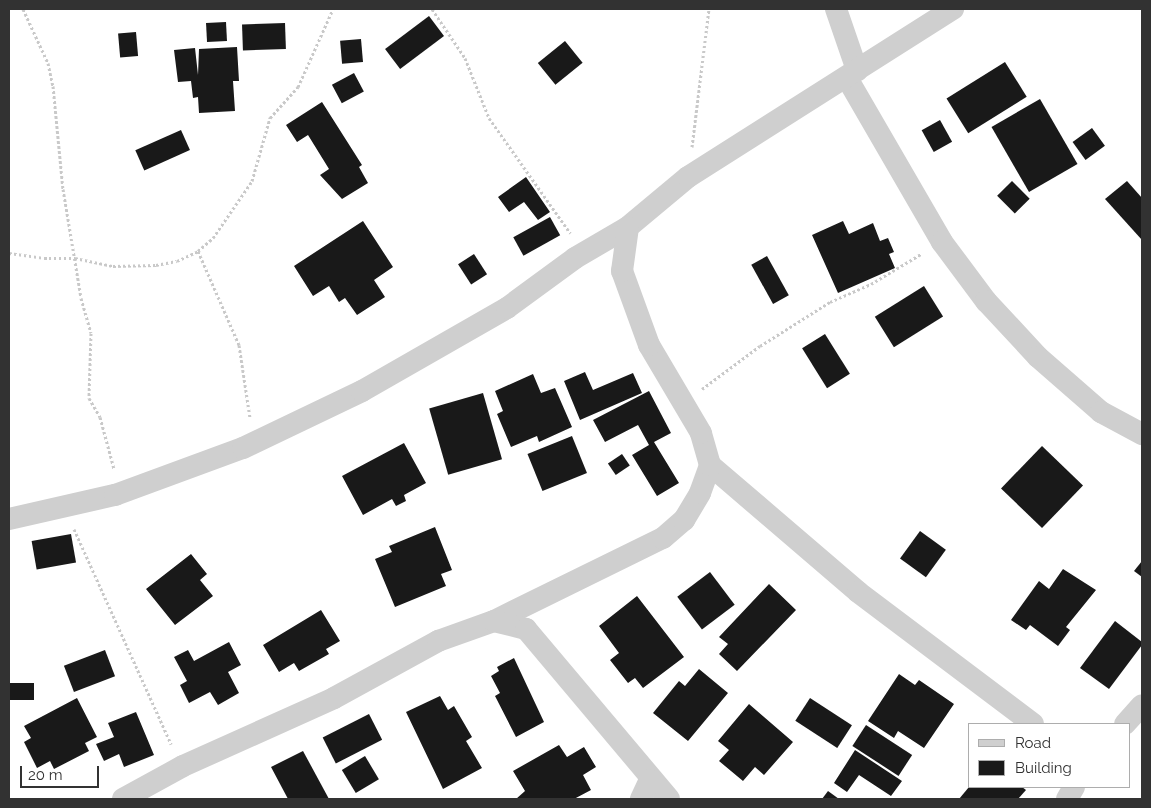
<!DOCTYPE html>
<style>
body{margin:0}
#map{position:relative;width:1151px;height:808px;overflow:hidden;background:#fff;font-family:Raleway,sans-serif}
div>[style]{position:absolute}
.building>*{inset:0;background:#191919;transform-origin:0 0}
.path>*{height:3px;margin-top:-1.5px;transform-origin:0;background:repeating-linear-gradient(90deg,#c9c9c9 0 2.5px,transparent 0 5px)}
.minor>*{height:22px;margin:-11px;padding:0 11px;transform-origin:11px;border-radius:11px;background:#cfcfcf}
span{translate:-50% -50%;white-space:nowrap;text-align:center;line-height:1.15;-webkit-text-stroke:5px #fff;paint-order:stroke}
.frame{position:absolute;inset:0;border:10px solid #323232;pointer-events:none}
.legend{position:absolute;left:968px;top:723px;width:162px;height:65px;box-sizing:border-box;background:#fff;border:1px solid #adadad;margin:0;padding:6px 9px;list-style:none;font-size:15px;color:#323232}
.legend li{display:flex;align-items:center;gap:10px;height:25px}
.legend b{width:25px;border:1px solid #adadad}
.scale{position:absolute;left:20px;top:766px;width:79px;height:22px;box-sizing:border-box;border:2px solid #323232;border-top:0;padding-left:6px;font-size:15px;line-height:18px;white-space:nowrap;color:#323232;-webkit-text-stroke:4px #fff;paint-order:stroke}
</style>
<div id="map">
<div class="building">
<div style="left:429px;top:16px;width:25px;height:55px;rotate:53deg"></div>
<div style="left:226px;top:22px;width:19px;height:20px;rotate:87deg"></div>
<div style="left:285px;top:23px;width:26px;height:43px;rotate:88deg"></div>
<div style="left:136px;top:32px;width:24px;height:18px;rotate:85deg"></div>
<div style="left:361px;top:39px;width:23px;height:21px;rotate:85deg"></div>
<div style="left:565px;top:41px;width:28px;height:35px;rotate:51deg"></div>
<div style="clip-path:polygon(237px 47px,239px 81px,233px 81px,235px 111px,199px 113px,198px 97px,193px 98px,191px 81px,178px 82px,174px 50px,195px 48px,198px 75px,199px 49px)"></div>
<div style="left:1005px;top:62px;width:41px;height:69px;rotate:58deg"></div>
<div style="left:354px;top:73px;width:21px;height:25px;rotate:62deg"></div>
<div style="left:1040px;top:99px;width:75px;height:56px;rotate:60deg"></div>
<div style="clip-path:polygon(322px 102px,362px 165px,359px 167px,368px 183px,342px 199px,320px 175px,329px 169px,308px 135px,297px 142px,286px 125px)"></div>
<div style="left:940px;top:120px;width:25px;height:21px;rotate:61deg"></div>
<div style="left:1092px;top:128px;width:22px;height:24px;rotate:54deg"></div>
<div style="left:181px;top:130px;width:22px;height:50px;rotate:66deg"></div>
<div style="clip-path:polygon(526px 177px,550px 212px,538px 220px,524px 202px,509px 212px,498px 197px)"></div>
<div style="left:1012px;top:181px;width:25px;height:21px;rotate:45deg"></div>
<div style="clip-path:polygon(1127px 181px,1142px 198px,1142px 240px,1105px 199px)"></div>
<div style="left:550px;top:217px;width:21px;height:42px;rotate:61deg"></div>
<div style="clip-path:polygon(363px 221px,393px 267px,374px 280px,385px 297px,357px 315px,345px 298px,339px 302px,329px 286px,313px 296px,294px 266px)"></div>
<div style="clip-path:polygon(843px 221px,849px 234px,873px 223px,880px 241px,888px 238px,894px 252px,889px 254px,895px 268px,838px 293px,812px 235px)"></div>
<div style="left:474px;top:254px;width:24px;height:19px;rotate:57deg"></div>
<div style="left:767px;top:256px;width:45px;height:18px;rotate:61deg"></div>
<div style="left:924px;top:286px;width:36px;height:58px;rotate:58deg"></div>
<div style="left:825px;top:334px;width:47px;height:27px;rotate:58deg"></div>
<div style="clip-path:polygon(585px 372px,593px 390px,633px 373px,642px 393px,580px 420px,564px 381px)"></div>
<div style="clip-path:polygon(533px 374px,541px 393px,555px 388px,572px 427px,539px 442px,537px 436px,511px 447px,497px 414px,503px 411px,495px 391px)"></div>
<div style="clip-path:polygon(649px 391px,671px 433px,654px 442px,679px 483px,657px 496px,632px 455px,649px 445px,638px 425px,605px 442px,593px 420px)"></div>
<div style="left:483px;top:393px;width:69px;height:56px;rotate:74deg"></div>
<div style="left:572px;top:436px;width:40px;height:48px;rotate:68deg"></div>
<div style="clip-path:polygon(404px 443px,426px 483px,404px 495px,406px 501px,396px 506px,392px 499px,363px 515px,342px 476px)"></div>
<div style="left:1042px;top:446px;width:57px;height:59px;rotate:44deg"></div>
<div style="left:622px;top:454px;width:14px;height:17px;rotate:56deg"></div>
<div style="clip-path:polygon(435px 527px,452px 570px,441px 574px,446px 586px,395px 607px,375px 559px,392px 552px,389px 546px)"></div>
<div style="left:920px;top:531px;width:32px;height:34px;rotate:36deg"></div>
<div style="left:71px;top:534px;width:29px;height:40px;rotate:80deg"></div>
<div style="clip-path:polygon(191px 554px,207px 574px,200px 580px,213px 596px,175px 625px,146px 589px)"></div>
<div style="clip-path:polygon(1142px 561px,1142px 577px,1134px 571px)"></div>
<div style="clip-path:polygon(1063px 569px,1096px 590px,1066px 627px,1070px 630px,1058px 646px,1030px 625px,1026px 630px,1011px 620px,1039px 581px,1049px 589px)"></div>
<div style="left:710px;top:572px;width:41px;height:41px;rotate:53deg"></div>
<div style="clip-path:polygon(769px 584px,796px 610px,737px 671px,719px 654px,728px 644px,719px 637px)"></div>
<div style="clip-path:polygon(637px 596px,684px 657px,643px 688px,635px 678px,628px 683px,610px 660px,619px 653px,599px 626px)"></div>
<div style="clip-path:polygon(321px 610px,340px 641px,326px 649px,329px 654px,299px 671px,294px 663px,279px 672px,263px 645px)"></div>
<div style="clip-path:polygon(1115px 621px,1142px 642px,1142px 645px,1109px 689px,1080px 668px)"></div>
<div style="clip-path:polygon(229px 642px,241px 665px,228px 672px,239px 693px,218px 705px,210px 692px,189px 703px,180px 685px,187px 681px,174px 657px,188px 650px,194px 661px)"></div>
<div style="left:105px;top:650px;width:28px;height:44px;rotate:69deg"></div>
<div style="clip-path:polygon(514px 658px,544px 722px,516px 737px,495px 696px,500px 693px,491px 676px,499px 671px,497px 667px)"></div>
<div style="clip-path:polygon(699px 669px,728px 693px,688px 741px,653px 713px,679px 681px,685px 686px)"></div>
<div style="clip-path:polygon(899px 674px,915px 685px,919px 680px,954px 704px,924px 748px,898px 731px,894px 738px,868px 721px)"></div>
<div style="left:9px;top:683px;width:25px;height:17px"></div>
<div style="clip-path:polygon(440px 696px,448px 710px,454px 706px,472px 737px,466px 741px,482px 768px,443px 789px,406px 712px)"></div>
<div style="clip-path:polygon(77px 698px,97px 737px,85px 743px,89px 751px,54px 769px,50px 761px,37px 768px,24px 742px,31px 738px,24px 726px)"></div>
<div style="left:810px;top:698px;width:50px;height:27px;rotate:33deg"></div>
<div style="clip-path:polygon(749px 704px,793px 742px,764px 775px,755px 767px,743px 781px,719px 761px,729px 750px,718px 741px)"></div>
<div style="clip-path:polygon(136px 712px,154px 755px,124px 767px,119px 754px,104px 761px,96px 744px,114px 737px,108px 723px)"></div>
<div style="left:369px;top:714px;width:29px;height:52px;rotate:63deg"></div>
<div style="left:866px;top:725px;width:55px;height:25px;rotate:33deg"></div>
<div style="clip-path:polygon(559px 745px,567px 757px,584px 747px,596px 767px,583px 775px,591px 790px,574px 799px,516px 799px,525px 791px,513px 771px)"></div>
<div style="clip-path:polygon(855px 750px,902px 781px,891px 796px,859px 775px,847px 792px,834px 783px)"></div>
<div style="clip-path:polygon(303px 751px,329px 799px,288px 799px,271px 767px)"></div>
<div style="left:365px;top:756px;width:27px;height:27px;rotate:59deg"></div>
<div style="clip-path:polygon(969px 787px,1022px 787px,1026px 790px,1018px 799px,959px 799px)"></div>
<div style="clip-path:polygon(828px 791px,839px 799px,822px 799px)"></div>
</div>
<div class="path">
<div style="left:23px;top:9px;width:60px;rotate:65.2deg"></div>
<div style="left:48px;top:63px;width:24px;rotate:78deg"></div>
<div style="left:53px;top:86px;width:103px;rotate:84.5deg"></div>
<div style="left:63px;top:189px;width:110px;rotate:80.6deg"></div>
<div style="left:81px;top:298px;width:36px;rotate:74deg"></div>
<div style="left:91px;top:333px;width:65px;rotate:91.8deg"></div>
<div style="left:89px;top:398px;width:22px;rotate:60deg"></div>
<div style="left:100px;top:417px;width:54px;rotate:74.9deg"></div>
<div style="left:432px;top:9px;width:59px;rotate:56deg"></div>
<div style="left:465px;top:58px;width:65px;rotate:68.2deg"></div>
<div style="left:489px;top:118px;width:141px;rotate:54.8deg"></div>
<div style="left:692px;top:147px;width:139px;rotate:-83deg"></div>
<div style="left:198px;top:251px;width:103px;rotate:66.4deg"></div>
<div style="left:239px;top:345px;width:74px;rotate:81.4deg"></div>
<div style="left:9px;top:253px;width:35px;rotate:8deg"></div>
<div style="left:44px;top:258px;width:31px"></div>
<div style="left:75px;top:258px;width:39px;rotate:12deg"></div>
<div style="left:113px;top:266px;width:43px;rotate:-1.3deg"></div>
<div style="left:156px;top:265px;width:21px;rotate:-11deg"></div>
<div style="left:177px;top:261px;width:23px;rotate:-25deg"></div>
<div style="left:198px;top:251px;width:20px;rotate:-41deg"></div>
<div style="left:213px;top:238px;width:69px;rotate:-55.6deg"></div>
<div style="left:252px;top:181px;width:66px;rotate:-74.1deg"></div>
<div style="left:270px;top:118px;width:42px;rotate:-47.9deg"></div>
<div style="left:298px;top:87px;width:85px;rotate:-65.8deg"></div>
<div style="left:702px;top:389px;width:72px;rotate:-36.6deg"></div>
<div style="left:760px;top:346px;width:83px;rotate:-32.2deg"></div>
<div style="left:830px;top:302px;width:45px;rotate:-23.7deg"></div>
<div style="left:871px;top:284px;width:58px;rotate:-31deg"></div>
<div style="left:74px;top:529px;width:236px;rotate:65.7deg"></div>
</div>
<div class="minor">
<div style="left:836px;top:9px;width:65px;rotate:71deg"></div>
<div style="left:847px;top:78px;width:190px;rotate:59.9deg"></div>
<div style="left:942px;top:242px;width:74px;rotate:53.3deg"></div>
<div style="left:986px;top:301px;width:76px;rotate:47.1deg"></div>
<div style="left:1038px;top:357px;width:84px;rotate:41.1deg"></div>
<div style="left:1101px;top:412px;width:47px;rotate:28.2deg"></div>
<div style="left:710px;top:465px;width:195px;rotate:40.6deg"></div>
<div style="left:858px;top:592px;width:219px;rotate:37deg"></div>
<div style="left:9px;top:519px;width:109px;rotate:-12.8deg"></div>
<div style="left:115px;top:495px;width:136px;rotate:-20.2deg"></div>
<div style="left:243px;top:448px;width:132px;rotate:-25.6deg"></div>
<div style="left:362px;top:391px;width:167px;rotate:-29.8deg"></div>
<div style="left:507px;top:308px;width:84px;rotate:-36.3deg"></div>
<div style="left:575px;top:258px;width:61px;rotate:-30.3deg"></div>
<div style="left:628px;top:227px;width:78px;rotate:-39.8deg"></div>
<div style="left:688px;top:177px;width:314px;rotate:-32.4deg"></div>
<div style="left:494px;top:621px;width:188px;rotate:-26.2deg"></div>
<div style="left:663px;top:538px;width:28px;rotate:-41deg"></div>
<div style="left:684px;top:520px;width:31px;rotate:-59deg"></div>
<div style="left:700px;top:493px;width:30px;rotate:-70deg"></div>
<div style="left:710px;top:465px;width:33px;rotate:-106deg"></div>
<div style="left:701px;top:433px;width:102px;rotate:-120.6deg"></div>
<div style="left:649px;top:345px;width:79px;rotate:-110deg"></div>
<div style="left:622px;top:271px;width:44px;rotate:-82.2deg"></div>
<div style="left:1125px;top:724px;width:25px;rotate:-48deg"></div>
<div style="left:123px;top:799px;width:68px;rotate:-28.8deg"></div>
<div style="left:183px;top:766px;width:166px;rotate:-24.2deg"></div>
<div style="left:334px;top:698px;width:119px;rotate:-28.7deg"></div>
<div style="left:438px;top:641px;width:59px;rotate:-19.7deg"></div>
<div style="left:494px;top:621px;width:33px;rotate:14deg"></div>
<div style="left:526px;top:629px;width:222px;rotate:49.9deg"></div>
<div style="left:641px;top:799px;width:21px;rotate:-65deg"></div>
<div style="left:1067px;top:799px;width:14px;rotate:-60deg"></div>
</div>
<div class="frame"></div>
<ul class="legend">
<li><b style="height:6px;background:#cfcfcf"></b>Road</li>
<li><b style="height:14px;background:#191919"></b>Building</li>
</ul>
<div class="scale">20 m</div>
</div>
